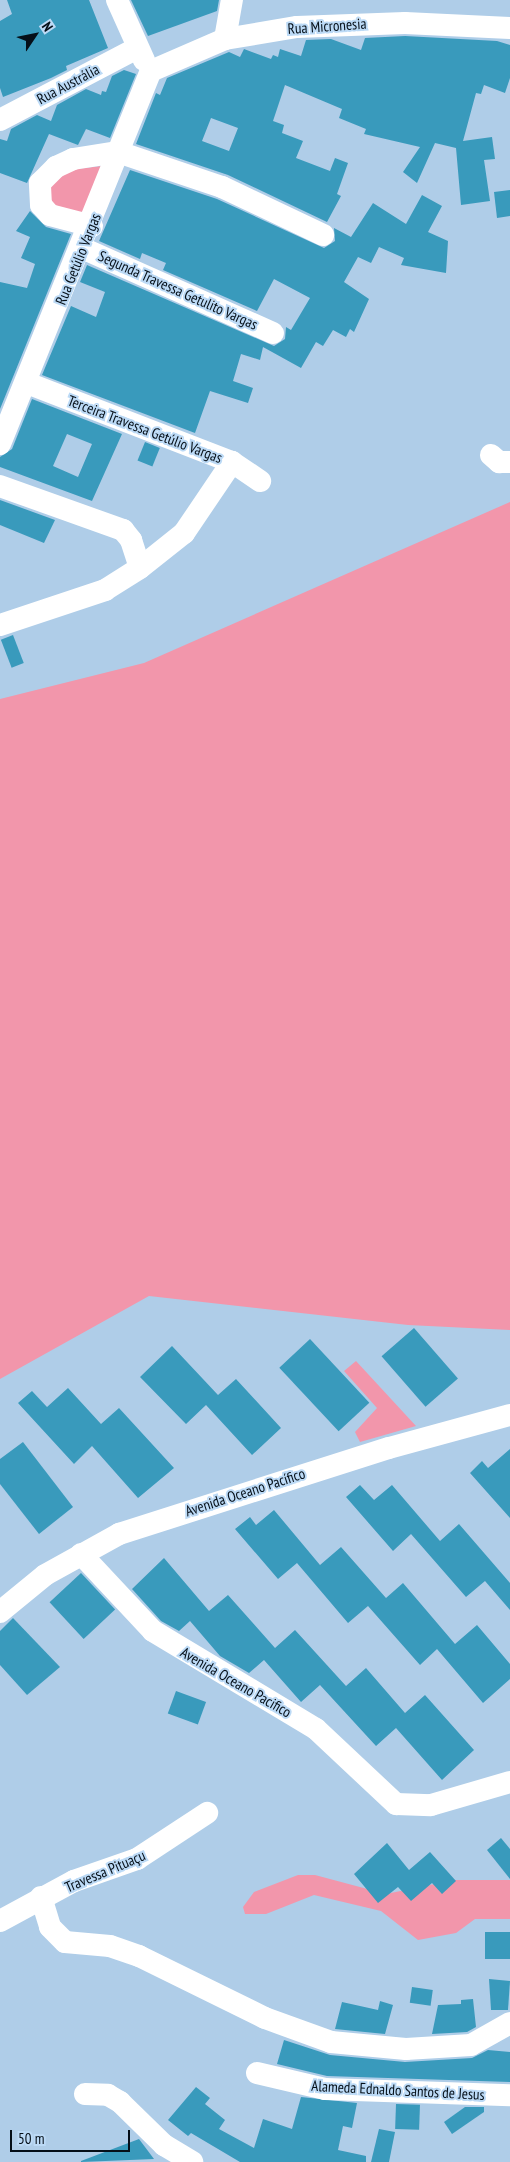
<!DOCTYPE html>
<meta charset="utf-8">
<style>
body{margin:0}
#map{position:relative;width:510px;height:2162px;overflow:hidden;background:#afcde8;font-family:"PT Sans Narrow",sans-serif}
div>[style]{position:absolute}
.green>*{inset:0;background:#f296ab}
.building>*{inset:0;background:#399abc;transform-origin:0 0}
.minor>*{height:22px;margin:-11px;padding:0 11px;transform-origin:11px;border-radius:11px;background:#fff}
span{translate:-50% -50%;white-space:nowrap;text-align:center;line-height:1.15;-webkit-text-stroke:4px #bcdaf6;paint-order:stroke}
.street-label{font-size:15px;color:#050f18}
.north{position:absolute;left:10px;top:10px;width:50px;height:50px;-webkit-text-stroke:4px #bcdaf6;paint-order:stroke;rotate:56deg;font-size:14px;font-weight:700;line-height:20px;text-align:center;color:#050f18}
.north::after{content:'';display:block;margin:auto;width:18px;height:22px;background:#050f18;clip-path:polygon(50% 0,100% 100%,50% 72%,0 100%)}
.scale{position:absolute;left:10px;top:2130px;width:120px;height:22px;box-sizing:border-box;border:2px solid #050f18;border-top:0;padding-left:6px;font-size:15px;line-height:18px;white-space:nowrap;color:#050f18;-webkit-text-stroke:4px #bcdaf6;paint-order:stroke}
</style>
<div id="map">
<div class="green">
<div style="clip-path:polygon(102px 166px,86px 211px,61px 216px,45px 190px,68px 170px)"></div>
<div style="clip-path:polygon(510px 502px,510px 1330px,408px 1325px,149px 1296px,0 1379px,0 699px,144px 663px)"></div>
<div style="clip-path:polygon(356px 1361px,416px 1426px,360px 1442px,355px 1432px,377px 1408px,344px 1371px)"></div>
<div style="clip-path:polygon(298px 1875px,315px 1875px,386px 1894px,454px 1880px,510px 1880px,510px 1919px,475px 1919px,456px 1933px,418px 1940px,381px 1911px,314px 1895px,266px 1914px,245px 1914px,243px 1907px,254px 1892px)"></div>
</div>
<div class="building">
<div style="clip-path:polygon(7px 0,89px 0,108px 48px,66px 66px,67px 70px,51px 78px,3px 97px,0 88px,0 21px,12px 14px)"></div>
<div style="clip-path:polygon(131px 0,219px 0,217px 11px,148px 36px)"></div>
<div style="clip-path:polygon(evenodd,405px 36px,497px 41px,510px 45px,510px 78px,505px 93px,484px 85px,481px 94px,476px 93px,463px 141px,492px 137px,495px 159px,484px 160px,490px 201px,461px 205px,456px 148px,435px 143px,417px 183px,403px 172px,420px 147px,364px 134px,366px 129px,339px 118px,342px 109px,285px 85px,273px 121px,284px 125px,282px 133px,303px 141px,296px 158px,330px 171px,335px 158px,348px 163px,337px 194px,341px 196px,327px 222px,228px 175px,136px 144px,156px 93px,160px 95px,167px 78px,229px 52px,240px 57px,244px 49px,271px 59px,273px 55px,278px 57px,280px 49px,301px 56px,306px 40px,331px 39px,361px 50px,365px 38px,405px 36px,211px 118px,238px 128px,229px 151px,202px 141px,211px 118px)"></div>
<div style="clip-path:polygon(124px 70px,136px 74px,110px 138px,86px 129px,78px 145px,49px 134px,27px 183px,0 173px,0 139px,7px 141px,11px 129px,37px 115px,51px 121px,57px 105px,86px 89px,101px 95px,102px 91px,106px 92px,112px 76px)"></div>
<div style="clip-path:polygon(130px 170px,217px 199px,324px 248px,335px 241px,334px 228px,351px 237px,373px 203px,406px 224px,422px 195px,442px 206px,428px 232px,448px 241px,446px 273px,401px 265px,404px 258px,379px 247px,371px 263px,358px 257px,344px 282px,369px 299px,354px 332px,350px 329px,346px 337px,333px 330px,323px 346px,316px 342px,301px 368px,263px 347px,260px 360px,241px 354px,233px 381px,253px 388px,248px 403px,210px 391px,195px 433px,42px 375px,71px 306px,96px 317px,105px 292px,80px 282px,87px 265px,274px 346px,285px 339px,286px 327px,291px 330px,310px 298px,274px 279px,257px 311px,163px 270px,166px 263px,142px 253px,140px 259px,99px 241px)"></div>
<div style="clip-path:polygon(510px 190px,510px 216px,497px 218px,494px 192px)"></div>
<div style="clip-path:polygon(30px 211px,46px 227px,71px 234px,0 409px,0 282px,27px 288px,35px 264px,21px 258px,30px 237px,16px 231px)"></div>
<div style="clip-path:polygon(evenodd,32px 399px,122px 434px,92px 501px,0 467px,0 457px,12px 449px,32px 399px,67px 434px,92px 444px,78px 477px,53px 466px,67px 434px)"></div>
<div style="left:145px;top:442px;width:16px;height:20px;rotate:22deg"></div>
<div style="clip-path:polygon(0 500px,55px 520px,44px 543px,0 525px)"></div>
<div style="left:13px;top:635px;width:30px;height:13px;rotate:69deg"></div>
<div style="left:414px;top:1328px;width:67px;height:43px;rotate:49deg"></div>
<div style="left:310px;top:1339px;width:87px;height:42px;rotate:47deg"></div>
<div style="clip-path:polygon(172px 1346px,218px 1395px,236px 1379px,281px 1428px,252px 1455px,206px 1405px,186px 1424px,140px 1377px)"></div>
<div style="clip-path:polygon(68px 1388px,101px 1424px,119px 1408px,174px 1468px,138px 1498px,92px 1446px,74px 1464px,18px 1403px,32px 1391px,47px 1407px)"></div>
<div style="clip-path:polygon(23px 1442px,73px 1507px,39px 1534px,0 1484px,0 1459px)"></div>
<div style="clip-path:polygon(510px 1449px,510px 1518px,470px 1473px,482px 1461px,488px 1468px)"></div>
<div style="clip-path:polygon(360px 1485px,374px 1500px,392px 1485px,440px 1541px,459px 1524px,510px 1583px,510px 1610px,485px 1581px,466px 1597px,411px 1534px,393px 1551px,346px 1497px)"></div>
<div style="clip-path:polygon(274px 1510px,320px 1565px,341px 1547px,386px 1598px,403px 1583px,455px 1644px,477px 1625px,510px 1664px,510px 1679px,483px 1703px,437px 1649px,420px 1665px,368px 1606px,348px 1623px,297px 1563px,278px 1579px,235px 1529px,250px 1517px,256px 1525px)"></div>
<div style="clip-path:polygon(164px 1558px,209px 1611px,228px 1595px,275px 1648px,295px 1630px,346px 1686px,366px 1668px,405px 1713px,425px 1695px,474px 1750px,442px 1780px,396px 1728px,376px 1746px,320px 1685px,301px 1702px,264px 1660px,249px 1673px,220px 1656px,190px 1621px,179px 1631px,161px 1621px,132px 1589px)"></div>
<div style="left:81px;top:1573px;width:50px;height:43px;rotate:47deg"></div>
<div style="clip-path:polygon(13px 1618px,60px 1667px,27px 1695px,0 1665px,0 1631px)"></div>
<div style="left:176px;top:1691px;width:32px;height:24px;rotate:20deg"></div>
<div style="clip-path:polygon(501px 1838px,510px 1849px,510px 1879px,487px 1850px)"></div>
<div style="clip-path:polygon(387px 1843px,409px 1870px,430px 1852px,456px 1881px,442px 1894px,432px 1883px,411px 1901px,398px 1887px,378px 1903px,354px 1874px)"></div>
<div style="left:510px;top:1932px;width:27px;height:25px;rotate:90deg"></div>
<div style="clip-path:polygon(489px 1979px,510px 1981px,508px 2010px,491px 2010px)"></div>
<div style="left:412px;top:1987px;width:21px;height:16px;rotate:8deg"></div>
<div style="clip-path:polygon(473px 1999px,476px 2027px,467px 2032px,432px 2034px,438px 2005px,461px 2004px,461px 2000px)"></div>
<div style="clip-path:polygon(380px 2001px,393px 2005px,385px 2034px,335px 2029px,342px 2002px,378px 2010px)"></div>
<div style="clip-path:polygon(284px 2040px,330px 2055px,405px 2062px,472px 2058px,488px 2050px,510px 2052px,510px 2082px,327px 2076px,277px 2064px)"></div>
<div style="clip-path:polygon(196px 2087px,210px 2098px,205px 2104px,225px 2120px,219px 2129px,254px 2148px,263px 2119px,292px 2129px,301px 2097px,357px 2103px,352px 2128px,343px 2126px,338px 2150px,366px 2156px,366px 2162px,240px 2162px,191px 2133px,188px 2136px,168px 2120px)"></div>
<div style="left:396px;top:2104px;width:24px;height:25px;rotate:2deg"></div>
<div style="clip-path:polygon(465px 2107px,484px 2107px,484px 2112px,452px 2134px,444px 2122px)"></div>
<div style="clip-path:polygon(379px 2129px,395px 2132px,389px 2162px,371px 2162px)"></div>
<div style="clip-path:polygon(139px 2139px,154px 2159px,81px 2162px,81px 2161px)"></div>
</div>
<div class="minor">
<div style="left:117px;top:0;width:66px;rotate:65.8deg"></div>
<div style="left:225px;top:39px;width:40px;rotate:-80deg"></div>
<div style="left:151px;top:71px;width:81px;rotate:-23.4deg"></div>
<div style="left:225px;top:39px;width:73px;rotate:-9.5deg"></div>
<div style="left:297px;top:27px;width:108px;rotate:-2.1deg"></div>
<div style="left:405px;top:23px;width:105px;rotate:2.7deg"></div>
<div style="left:0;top:120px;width:155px;rotate:-27.7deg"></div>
<div style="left:92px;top:226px;width:43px;rotate:-165.3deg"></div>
<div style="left:50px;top:215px;width:13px;rotate:-132deg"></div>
<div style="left:41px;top:205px;width:22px;rotate:-93deg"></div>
<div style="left:40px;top:183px;width:23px;rotate:-45deg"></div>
<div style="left:56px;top:167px;width:19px;rotate:-25deg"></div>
<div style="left:73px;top:159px;width:46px;rotate:-8.8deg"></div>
<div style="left:118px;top:152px;width:110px;rotate:18.6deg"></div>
<div style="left:222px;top:187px;width:112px;rotate:25.4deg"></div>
<div style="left:82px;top:248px;width:209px;rotate:24deg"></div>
<div style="left:27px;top:383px;width:220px;rotate:21.1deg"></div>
<div style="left:232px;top:462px;width:34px;rotate:34deg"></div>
<div style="left:0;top:444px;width:402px;rotate:-68deg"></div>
<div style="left:491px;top:455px;width:11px;rotate:41deg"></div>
<div style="left:499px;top:462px;width:11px"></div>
<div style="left:0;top:486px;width:131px;rotate:19.7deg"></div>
<div style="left:123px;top:530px;width:13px;rotate:51deg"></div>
<div style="left:131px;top:540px;width:29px;rotate:72deg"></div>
<div style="left:0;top:625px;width:111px;rotate:-18.4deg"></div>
<div style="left:105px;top:590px;width:41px;rotate:-32.2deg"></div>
<div style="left:140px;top:568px;width:56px;rotate:-38.5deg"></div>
<div style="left:184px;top:533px;width:86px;rotate:-55.9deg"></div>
<div style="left:81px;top:1554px;width:105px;rotate:46.9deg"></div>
<div style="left:153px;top:1631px;width:190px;rotate:31deg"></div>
<div style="left:316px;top:1729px;width:110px;rotate:43.2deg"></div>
<div style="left:396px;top:1804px;width:35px;rotate:2deg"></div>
<div style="left:431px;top:1805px;width:82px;rotate:-16.2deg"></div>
<div style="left:0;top:1612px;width:58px;rotate:-39.4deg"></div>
<div style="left:45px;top:1575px;width:85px;rotate:-29deg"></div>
<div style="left:119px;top:1534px;width:283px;rotate:-17.7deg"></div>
<div style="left:389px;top:1448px;width:125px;rotate:-15.3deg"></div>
<div style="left:41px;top:1897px;width:31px;rotate:73deg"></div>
<div style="left:50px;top:1927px;width:21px;rotate:45deg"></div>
<div style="left:65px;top:1942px;width:45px;rotate:5.1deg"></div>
<div style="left:110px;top:1946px;width:31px;rotate:19deg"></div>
<div style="left:139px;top:1956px;width:140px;rotate:26.2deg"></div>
<div style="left:265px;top:2018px;width:70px;rotate:20deg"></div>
<div style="left:331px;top:2042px;width:75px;rotate:5.3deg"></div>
<div style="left:406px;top:2049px;width:65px;rotate:-3.5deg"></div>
<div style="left:471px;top:2045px;width:45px;rotate:-29.4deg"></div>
<div style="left:0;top:1921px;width:84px;rotate:-28.4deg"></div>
<div style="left:74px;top:1881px;width:67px;rotate:-19.2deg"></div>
<div style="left:137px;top:1859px;width:84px;rotate:-33.3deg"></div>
<div style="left:257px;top:2073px;width:70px;rotate:13.2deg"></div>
<div style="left:325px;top:2089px;width:185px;rotate:1.9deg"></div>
<div style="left:85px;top:2094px;width:23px;rotate:2deg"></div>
<div style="left:108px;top:2095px;width:14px;rotate:30deg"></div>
<div style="left:120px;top:2102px;width:62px;rotate:44.3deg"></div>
<div style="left:164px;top:2145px;width:33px;rotate:31deg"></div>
</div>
<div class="street-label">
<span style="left:327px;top:26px;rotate:-4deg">Rua Micronesia</span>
<span style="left:68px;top:84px;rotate:-28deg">Rua Austrália</span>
<span style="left:78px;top:259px;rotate:-68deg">Rua Getúlio Vargas</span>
<span style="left:178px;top:290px;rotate:24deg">Segunda Travessa Getulito Vargas</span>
<span style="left:145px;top:429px;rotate:21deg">Terceira Travessa Getúlio Vargas</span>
<span style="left:245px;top:1492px;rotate:-18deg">Avenida Oceano Pacífico</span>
<span style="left:236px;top:1682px;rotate:30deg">Avenida Oceano Pacifico</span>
<span style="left:105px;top:1871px;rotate:-23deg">Travessa Pituaçu</span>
<span style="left:398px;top:2090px;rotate:3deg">Alameda Ednaldo Santos de Jesus</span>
</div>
<div class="north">N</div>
<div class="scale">50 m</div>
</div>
